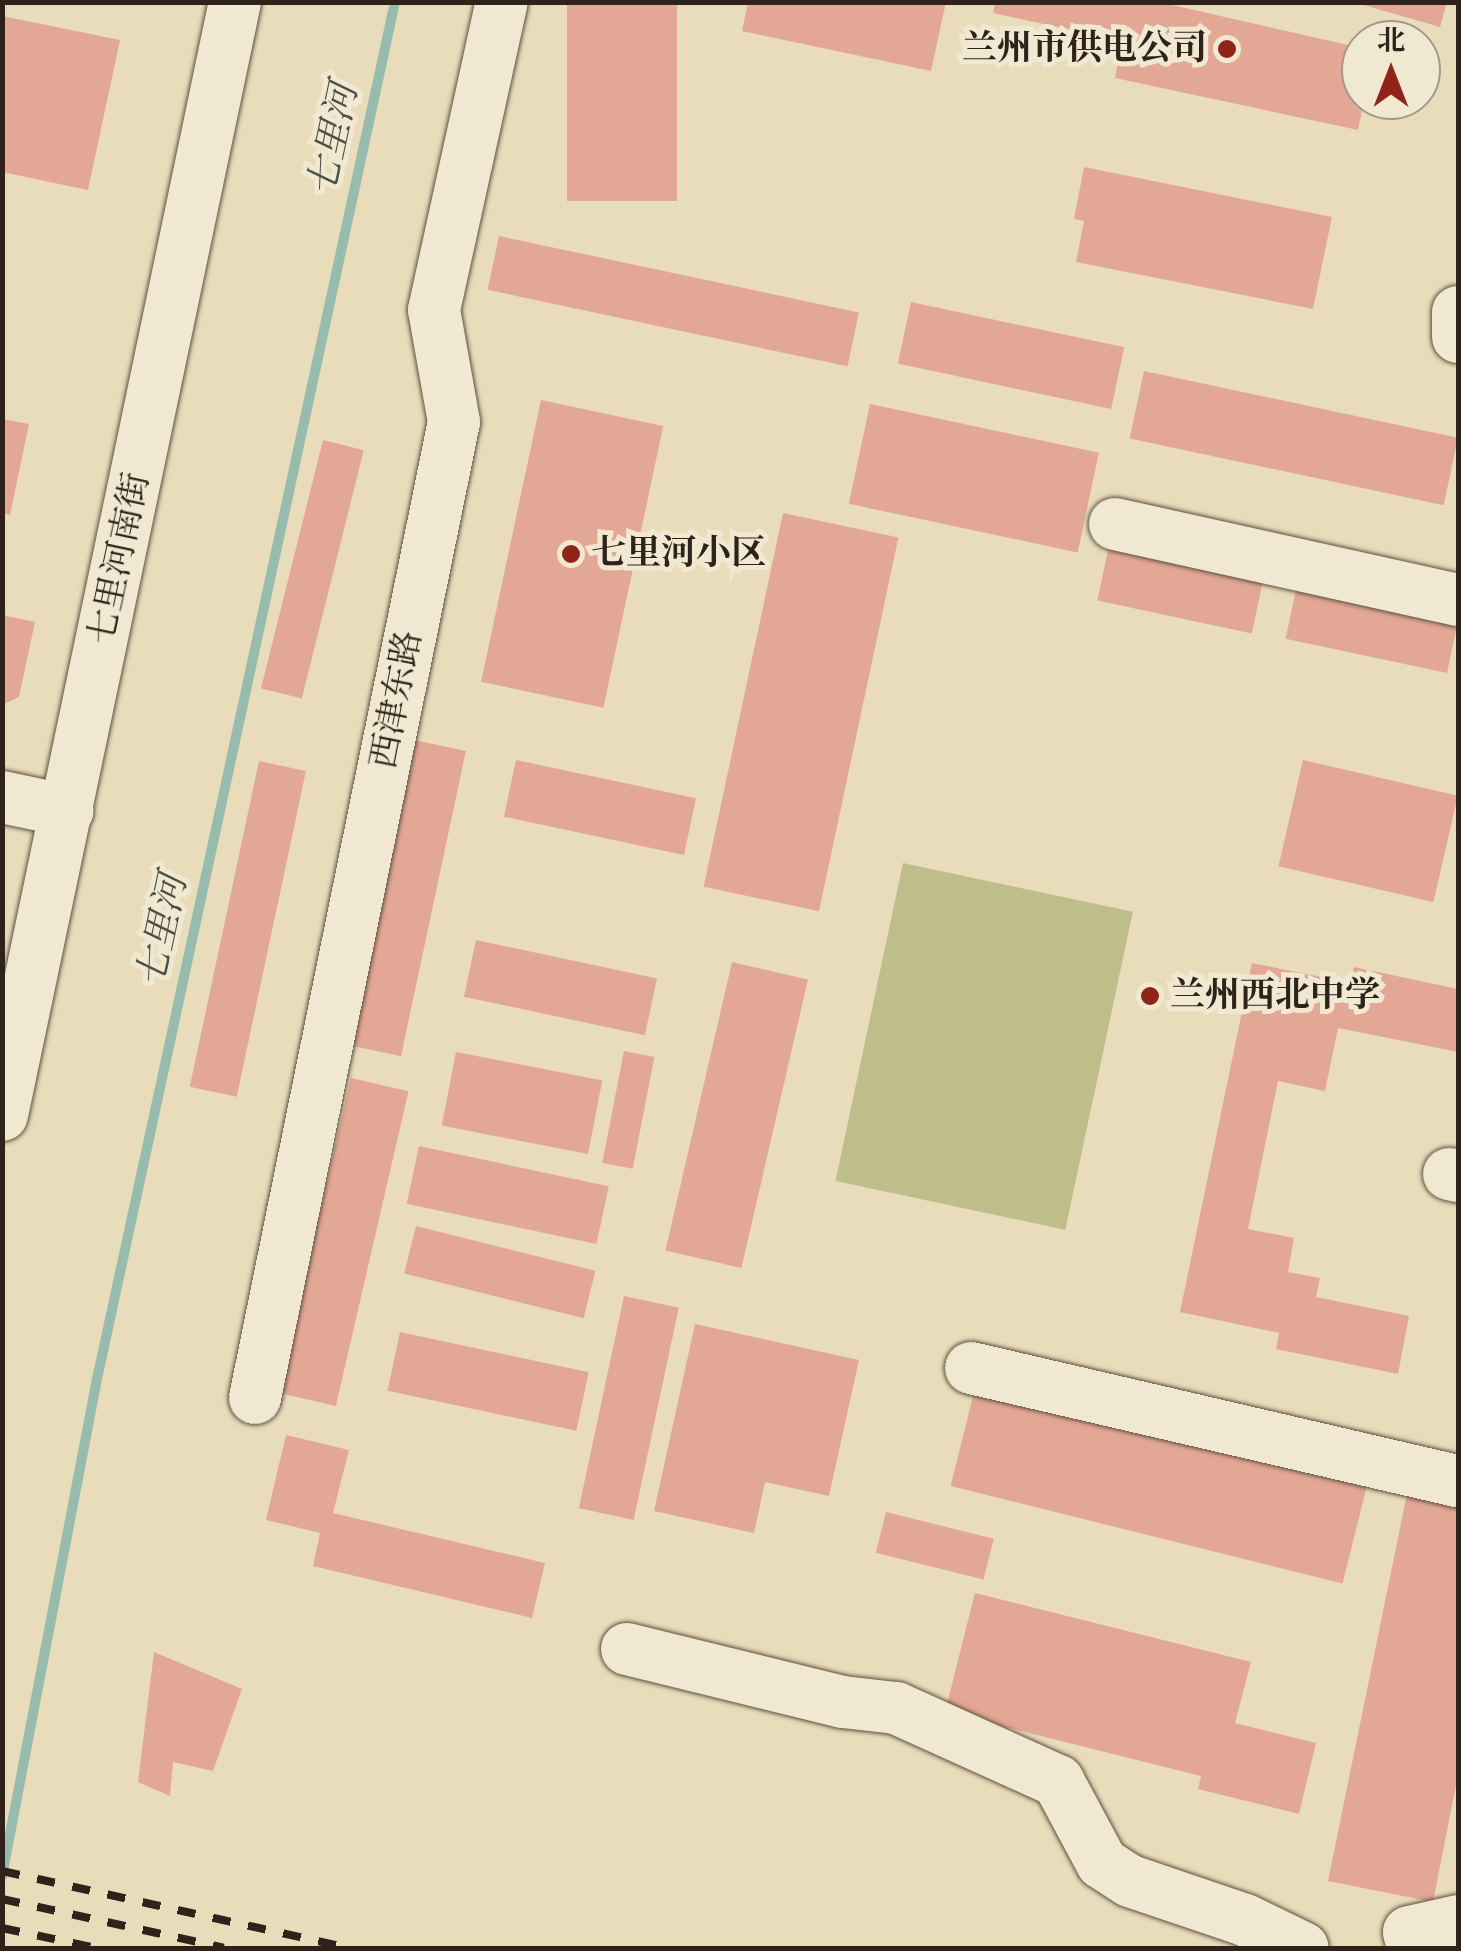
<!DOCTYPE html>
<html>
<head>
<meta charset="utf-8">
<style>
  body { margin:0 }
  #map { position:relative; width:1461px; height:1951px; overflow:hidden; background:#e9dcba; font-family:"Libre Bodoni","Noto Serif SC",serif }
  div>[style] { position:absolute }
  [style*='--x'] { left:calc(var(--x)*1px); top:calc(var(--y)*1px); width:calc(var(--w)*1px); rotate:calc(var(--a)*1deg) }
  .green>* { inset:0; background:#bfbe8a; transform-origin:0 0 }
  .stream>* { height:10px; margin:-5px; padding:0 5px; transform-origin:5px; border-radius:5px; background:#97bcae }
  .building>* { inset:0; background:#e3a795; transform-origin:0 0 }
  .roads { filter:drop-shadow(0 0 2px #5e5042) drop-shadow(0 0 2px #5e5042) }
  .minor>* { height:52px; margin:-26px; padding:0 26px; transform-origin:26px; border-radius:26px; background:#f1e8d2 }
  .rail>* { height:8px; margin-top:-4px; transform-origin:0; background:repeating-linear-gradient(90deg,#2f221a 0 18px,transparent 0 36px) }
  .dots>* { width:28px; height:28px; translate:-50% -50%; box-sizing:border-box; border:5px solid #f1e8d2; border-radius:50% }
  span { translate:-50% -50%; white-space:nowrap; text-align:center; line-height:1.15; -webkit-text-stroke:10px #f1e8d2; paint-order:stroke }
  .poi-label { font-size:35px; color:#2f221a; font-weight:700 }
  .right { translate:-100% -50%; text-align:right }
  .left { translate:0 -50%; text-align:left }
  .street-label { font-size:35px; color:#2f221a }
  .water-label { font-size:38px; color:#4e5046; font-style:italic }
  .frame { position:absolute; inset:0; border:5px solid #2f221a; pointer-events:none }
  .north { position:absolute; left:1341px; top:20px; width:100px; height:100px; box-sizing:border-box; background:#f1e8d2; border:2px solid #a39988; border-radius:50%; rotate:0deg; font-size:28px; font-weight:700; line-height:40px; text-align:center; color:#2f221a }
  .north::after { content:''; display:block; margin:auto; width:35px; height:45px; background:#8f2418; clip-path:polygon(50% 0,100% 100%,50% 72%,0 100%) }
</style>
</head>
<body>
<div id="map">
  <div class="green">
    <div style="left:903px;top:863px;width:235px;height:325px;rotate:12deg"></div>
  </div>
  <div class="stream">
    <div style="--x:2;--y:1876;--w:506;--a:-79.18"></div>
    <div style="--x:97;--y:1379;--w:1409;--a:-77.79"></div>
  </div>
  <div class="building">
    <div style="left:567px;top:2px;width:110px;height:199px"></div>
    <div style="clip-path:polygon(748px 2px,946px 2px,931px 71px,742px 31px)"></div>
    <div style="clip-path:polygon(995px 2px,1159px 2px,1361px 48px,1364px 100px,1358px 130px,1115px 78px,1122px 41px,993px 13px)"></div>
    <div style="clip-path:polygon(1353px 2px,1447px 2px,1440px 27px)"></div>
    <div style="clip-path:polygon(2px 16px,120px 40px,88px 190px,2px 172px)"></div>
    <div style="clip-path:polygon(1084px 167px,1332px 217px,1313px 309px,1076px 262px,1084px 221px,1074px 219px)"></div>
    <div style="left:499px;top:236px;width:368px;height:55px;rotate:12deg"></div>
    <div style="left:911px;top:302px;width:218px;height:63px;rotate:12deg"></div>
    <div style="left:1144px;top:371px;width:321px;height:69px;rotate:12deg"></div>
    <div style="left:541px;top:400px;width:125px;height:288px;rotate:12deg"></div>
    <div style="left:870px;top:404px;width:234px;height:102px;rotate:12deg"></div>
    <div style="clip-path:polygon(2px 419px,29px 424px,10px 515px,2px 513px)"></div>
    <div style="left:323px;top:440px;width:42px;height:256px;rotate:14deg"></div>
    <div style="left:783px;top:513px;width:118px;height:382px;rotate:12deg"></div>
    <div style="left:1111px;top:536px;width:158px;height:66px;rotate:12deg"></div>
    <div style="left:1297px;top:585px;width:165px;height:55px;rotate:12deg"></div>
    <div style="clip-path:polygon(2px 615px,35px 622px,19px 697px,2px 705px)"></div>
    <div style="left:414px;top:740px;width:53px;height:312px;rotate:12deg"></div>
    <div style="left:516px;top:760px;width:184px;height:58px;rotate:12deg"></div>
    <div style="left:1303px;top:760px;width:159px;height:109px;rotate:13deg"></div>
    <div style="left:259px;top:761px;width:48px;height:333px;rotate:12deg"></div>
    <div style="left:476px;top:940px;width:185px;height:58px;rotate:12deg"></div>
    <div style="left:732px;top:962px;width:78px;height:296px;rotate:13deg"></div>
    <div style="clip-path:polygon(1252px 963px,1351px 983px,1354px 967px,1458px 989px,1458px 1052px,1338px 1028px,1325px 1091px,1278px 1081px,1248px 1229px,1294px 1238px,1288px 1272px,1320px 1278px,1316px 1297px,1409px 1316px,1398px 1374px,1276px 1349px,1279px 1333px,1180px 1312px)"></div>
    <div style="left:624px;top:1051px;width:31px;height:114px;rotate:11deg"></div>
    <div style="left:456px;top:1052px;width:149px;height:75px;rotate:11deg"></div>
    <div style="left:351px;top:1078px;width:59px;height:323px;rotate:13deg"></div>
    <div style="left:419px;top:1146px;width:194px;height:59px;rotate:12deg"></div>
    <div style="left:416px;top:1226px;width:185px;height:49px;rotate:14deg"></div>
    <div style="left:624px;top:1296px;width:56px;height:217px;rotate:12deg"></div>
    <div style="clip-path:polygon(695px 1324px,859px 1360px,829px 1496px,765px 1482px,754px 1533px,654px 1511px)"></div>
    <div style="left:400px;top:1332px;width:193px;height:60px;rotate:12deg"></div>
    <div style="left:976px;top:1384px;width:404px;height:105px;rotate:14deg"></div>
    <div style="clip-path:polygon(286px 1435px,349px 1450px,333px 1513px,545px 1563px,532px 1618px,313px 1566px,320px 1533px,266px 1520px)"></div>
    <div style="clip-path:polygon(1408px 1489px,1458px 1499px,1458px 1775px,1433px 1902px,1328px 1881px)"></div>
    <div style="left:886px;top:1512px;width:111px;height:42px;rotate:14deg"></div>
    <div style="clip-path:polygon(975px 1593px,1251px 1662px,1235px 1723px,1316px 1743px,1299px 1814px,1198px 1789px,1201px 1776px,945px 1712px)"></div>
    <div style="clip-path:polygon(154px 1652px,242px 1689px,213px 1771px,173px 1762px,170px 1796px,138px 1782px)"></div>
  </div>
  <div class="roads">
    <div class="minor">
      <div style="--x:1458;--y:312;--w:25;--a:90"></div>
      <div style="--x:1115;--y:524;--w:351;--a:12.5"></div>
      <div style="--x:2;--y:797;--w:67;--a:12"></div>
      <div style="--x:2;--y:1115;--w:1137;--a:-78.18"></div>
      <div style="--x:1449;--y:1174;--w:9;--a:13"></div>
      <div style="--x:971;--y:1368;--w:500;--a:13.1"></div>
      <div style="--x:255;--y:1398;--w:996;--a:-78.48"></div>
      <div style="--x:454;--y:422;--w:114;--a:-100.1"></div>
      <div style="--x:434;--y:310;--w:315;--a:-77.6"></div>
      <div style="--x:627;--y:1649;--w:222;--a:13.8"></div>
      <div style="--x:843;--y:1702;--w:53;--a:6.5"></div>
      <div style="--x:896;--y:1708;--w:178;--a:24.3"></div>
      <div style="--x:1058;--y:1781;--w:93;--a:61.8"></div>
      <div style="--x:1102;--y:1863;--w:33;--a:33"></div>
      <div style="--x:1130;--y:1881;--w:121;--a:18.7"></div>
      <div style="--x:1245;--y:1920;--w:64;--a:25.8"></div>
      <div style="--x:1413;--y:1948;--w:16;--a:-104"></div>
      <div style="--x:1409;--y:1932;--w:50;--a:-12.7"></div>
    </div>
  </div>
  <div class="rail">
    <div style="--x:2;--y:1871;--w:356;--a:12.5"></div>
    <div style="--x:2;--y:1899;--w:227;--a:12.4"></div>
    <div style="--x:2;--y:1928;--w:96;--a:12"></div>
  </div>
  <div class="dots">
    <div style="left:1227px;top:49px;background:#8f2418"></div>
    <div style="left:571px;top:554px;background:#8f2418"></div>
    <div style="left:1150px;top:996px;background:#8f2418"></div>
  </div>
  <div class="poi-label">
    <span class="right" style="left:1207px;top:49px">兰州市供电公司</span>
    <span class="left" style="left:591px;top:554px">七里河小区</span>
    <span class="left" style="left:1170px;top:996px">兰州西北中学</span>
  </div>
  <div class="street-label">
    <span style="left:120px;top:559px;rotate:-78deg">七里河南街</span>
    <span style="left:397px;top:700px;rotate:-79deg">西津东路</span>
  </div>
  <div class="water-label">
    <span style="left:334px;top:140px;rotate:-78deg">七里河</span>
    <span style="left:163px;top:931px;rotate:-78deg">七里河</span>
  </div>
  <div class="frame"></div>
  <div class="north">北</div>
</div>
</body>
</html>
